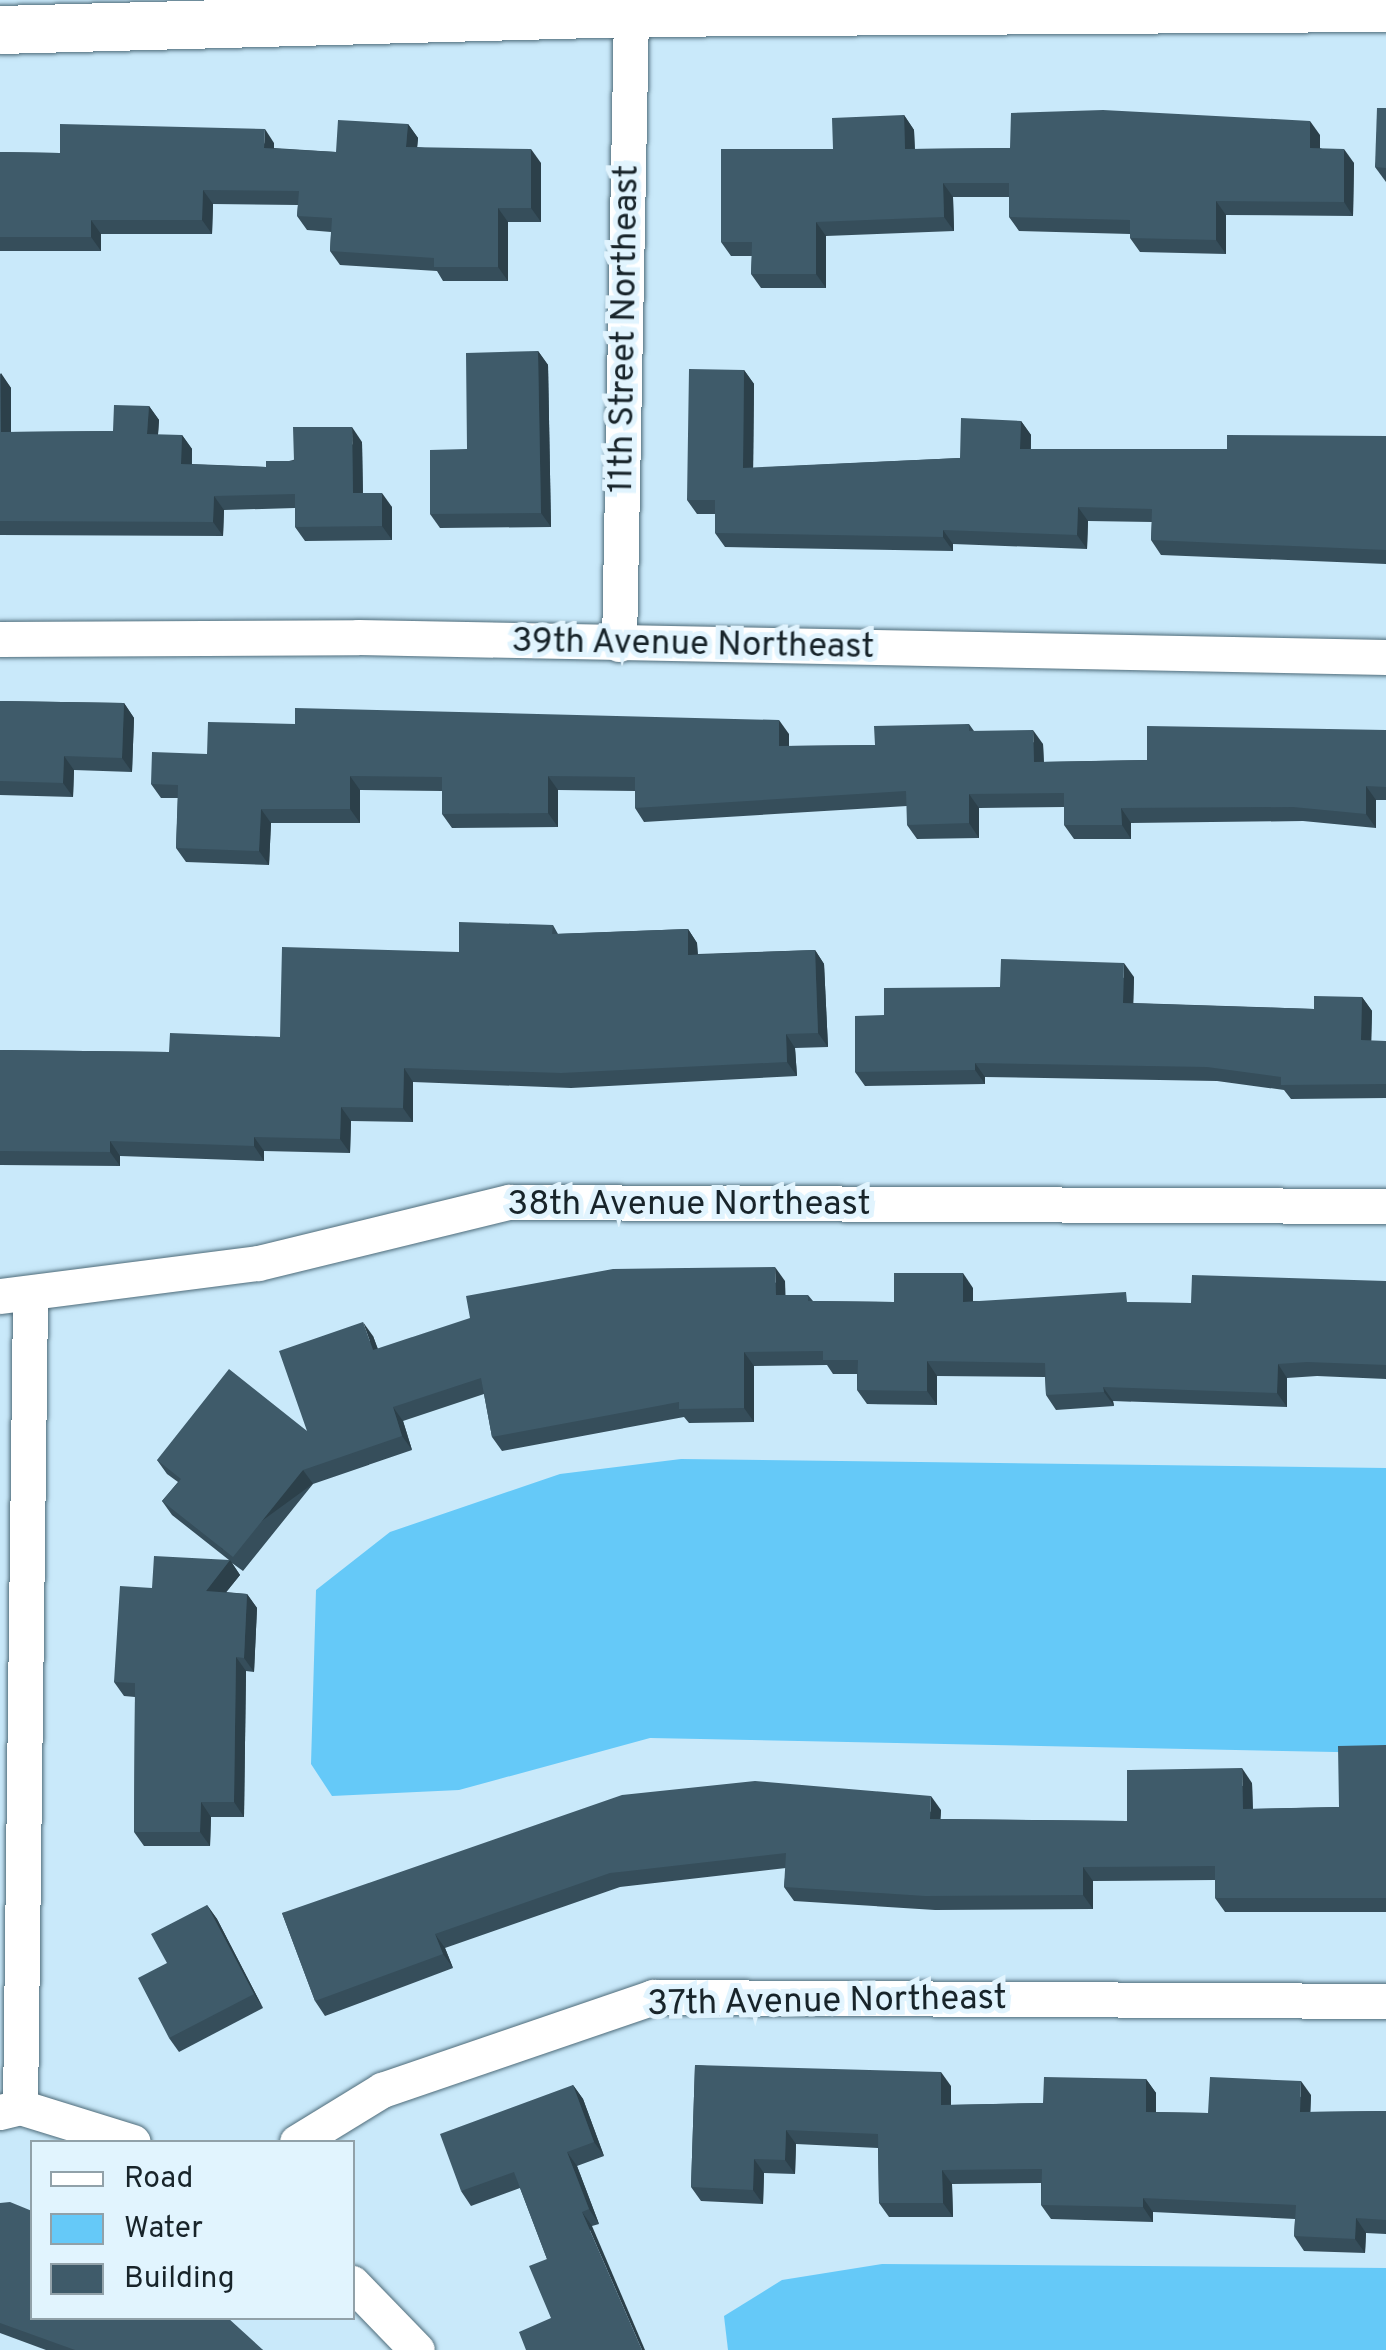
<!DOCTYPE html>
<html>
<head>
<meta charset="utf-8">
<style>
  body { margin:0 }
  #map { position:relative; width:1386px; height:2350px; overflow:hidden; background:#c9e9fa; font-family:Overpass,sans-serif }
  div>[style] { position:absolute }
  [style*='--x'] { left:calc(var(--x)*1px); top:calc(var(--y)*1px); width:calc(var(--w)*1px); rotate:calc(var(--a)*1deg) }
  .water>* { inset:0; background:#65c9f8 }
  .roads { filter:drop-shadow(0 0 2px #4e6b79) drop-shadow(0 0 2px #4e6b79) }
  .street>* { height:35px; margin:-17.5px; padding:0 17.5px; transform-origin:17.5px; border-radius:17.5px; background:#fff }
  .secondary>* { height:48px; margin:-24px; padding:0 24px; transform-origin:24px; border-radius:24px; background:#fff }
  .wall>* { inset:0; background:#364e5b }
  .shaded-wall>* { inset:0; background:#2c404a; transform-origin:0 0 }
  .building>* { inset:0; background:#3f5b6a }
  span { translate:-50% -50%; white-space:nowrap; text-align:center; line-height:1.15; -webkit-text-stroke:10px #e1f4fe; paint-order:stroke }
  .street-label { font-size:35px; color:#18242a }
  .legend { position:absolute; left:30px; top:2140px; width:325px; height:180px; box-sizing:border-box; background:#e1f4fe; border:2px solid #91a1a9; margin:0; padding:12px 18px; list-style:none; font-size:30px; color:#18242a }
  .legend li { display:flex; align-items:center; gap:20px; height:50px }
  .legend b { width:50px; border:2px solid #91a1a9 }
</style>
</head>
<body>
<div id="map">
  <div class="water">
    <div style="clip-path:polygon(681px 1459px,1386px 1468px,1386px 1753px,650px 1738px,459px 1790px,332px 1796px,311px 1764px,316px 1590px,390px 1532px,560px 1474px)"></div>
    <div style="clip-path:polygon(882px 2264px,1386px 2268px,1386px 2350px,728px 2350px,724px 2316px,782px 2280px)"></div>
  </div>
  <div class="roads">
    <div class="street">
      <div style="--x:0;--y:639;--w:358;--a:-0.3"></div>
      <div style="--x:358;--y:637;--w:1028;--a:1.11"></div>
      <div style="--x:619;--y:644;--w:631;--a:-88.91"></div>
      <div style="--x:0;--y:1296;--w:260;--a:-7.3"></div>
      <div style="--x:258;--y:1263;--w:258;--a:-13.7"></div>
      <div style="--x:509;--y:1202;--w:877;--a:0.26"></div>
      <div style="--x:20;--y:2107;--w:812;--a:-89.29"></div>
      <div style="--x:0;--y:2112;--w:21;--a:-14"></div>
      <div style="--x:20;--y:2107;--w:118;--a:17.2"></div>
      <div style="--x:297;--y:2142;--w:100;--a:-31.5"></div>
      <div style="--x:382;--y:2090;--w:287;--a:-18.9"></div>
      <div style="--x:653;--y:1997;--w:733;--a:0.31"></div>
      <div style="--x:352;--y:2283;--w:93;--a:45.9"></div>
    </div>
    <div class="secondary">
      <div style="--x:0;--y:30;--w:631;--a:-1.54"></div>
      <div style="--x:631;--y:13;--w:755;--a:-0.38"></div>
    </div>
  </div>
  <div class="wall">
    <div style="clip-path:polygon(1386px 108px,1386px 182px,1375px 167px)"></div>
    <div style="clip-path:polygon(904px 115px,914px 130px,915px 149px,1010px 148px,1320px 135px,1320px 148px,1354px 163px,1353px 216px,1226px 215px,1226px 254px,1140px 252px,1130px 238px,1130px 234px,1019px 231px,1009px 217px,1009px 197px,953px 197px,954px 231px,826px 236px,826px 288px,761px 288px,751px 274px,752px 256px,731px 256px,721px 242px,833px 149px)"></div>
    <div style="clip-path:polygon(408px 124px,418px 138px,417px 147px,541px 163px,541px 222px,508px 222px,508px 281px,443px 281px,437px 271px,340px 265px,330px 251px,331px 232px,307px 230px,297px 216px,298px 205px,213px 204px,212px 234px,101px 234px,101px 251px,0 251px,0 152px,60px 153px,274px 143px,274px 148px,336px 152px)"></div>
    <div style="clip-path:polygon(538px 351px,548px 365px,551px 527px,440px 528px,430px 514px,467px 449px)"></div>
    <div style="clip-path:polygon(744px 370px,754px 384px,753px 468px,960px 458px,1021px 421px,1031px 435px,1031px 449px,1227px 449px,1386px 436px,1386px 564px,1161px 555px,1151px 540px,1152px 522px,1088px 521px,1087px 549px,953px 544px,953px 551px,725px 547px,715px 533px,715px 514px,697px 514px,687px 500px)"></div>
    <div style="clip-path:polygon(0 373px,11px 388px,11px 432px,113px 431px,149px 406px,159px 420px,158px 435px,182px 435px,192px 449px,192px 464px,266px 467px,362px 442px,363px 493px,392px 507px,392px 540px,305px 541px,295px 527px,295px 508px,224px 510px,223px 536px,0 535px)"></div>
    <div style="clip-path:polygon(0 701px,124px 703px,134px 718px,132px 772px,74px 770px,73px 797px,0 795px)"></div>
    <div style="clip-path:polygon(969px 724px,974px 731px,1043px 744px,1044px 762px,1147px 760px,1386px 730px,1386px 800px,1376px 800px,1376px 828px,1303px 821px,1131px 823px,1131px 839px,1074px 839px,1064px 825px,1064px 807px,979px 808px,979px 838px,917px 839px,907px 825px,907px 806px,644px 822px,635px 808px,635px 791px,558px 790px,558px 827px,452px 828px,442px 814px,442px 791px,360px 790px,360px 823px,271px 823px,269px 865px,186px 862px,176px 848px,178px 798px,161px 798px,151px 784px,207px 754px,789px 734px,789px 746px,875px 745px)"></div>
    <div style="clip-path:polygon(553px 925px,558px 934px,688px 929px,697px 943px,698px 954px,815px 950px,824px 964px,828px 1047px,795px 1048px,797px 1076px,571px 1088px,413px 1082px,413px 1122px,351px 1121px,350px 1153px,264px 1151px,264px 1161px,120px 1156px,120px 1166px,0 1165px,0 1050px,169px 1052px,280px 1037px,459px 952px)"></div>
    <div style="clip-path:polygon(1134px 977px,1133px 1003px,1314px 1009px,1362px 997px,1372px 1011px,1371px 1041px,1386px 1041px,1386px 1098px,1291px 1099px,1284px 1090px,1217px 1081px,985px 1077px,985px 1084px,865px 1086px,855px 1072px,884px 1015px,1000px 987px)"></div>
    <div style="clip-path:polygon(785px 1281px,785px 1295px,808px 1295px,813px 1301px,894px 1302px,973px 1288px,973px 1301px,1191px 1303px,1386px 1281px,1386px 1379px,1317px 1376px,1287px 1378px,1287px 1407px,1113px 1401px,1114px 1406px,1056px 1410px,1046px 1395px,1045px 1377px,937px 1376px,937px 1405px,867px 1404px,857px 1390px,857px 1374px,833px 1374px,827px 1365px,754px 1366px,754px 1422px,689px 1423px,684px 1417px,502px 1451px,492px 1437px,484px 1394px,403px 1421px,412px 1450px,313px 1484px,243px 1571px,232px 1563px,240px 1575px,226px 1592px,247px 1594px,257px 1608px,254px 1672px,246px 1671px,244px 1817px,211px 1817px,210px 1846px,144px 1846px,134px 1832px,135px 1697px,124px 1696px,114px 1682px,152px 1588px,229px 1560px,172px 1515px,162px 1501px,178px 1482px,167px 1474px,157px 1460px,307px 1431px,373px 1336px,378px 1349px)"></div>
    <div style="clip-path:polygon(1386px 1745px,1386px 1912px,1225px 1912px,1215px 1898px,1215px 1880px,1093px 1881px,1093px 1909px,935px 1910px,794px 1901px,784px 1887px,786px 1868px,620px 1887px,445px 1948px,453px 1968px,325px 2016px,315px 2001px,282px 1913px,941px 1810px,940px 1819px,1127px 1821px,1252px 1783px,1253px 1809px,1339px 1807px)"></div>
    <div style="clip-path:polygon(207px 1905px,217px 1919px,263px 2008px,179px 2052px,169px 2038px)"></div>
    <div style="clip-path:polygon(695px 2065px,951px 2086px,951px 2105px,1043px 2103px,1146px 2079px,1156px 2093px,1156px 2112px,1208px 2113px,1311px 2095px,1310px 2112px,1386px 2111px,1386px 2234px,1366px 2233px,1365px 2253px,1304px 2251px,1294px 2236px,1295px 2219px,1153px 2212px,1153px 2222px,1051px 2219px,1041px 2205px,1041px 2183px,952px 2184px,953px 2217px,889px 2217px,879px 2203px,878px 2148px,796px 2144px,795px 2174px,764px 2173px,763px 2204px,701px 2201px,691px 2187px)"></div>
    <div style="clip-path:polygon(573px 2085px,583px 2099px,604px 2156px,577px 2166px,599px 2224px,592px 2226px,551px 2318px,547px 2259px,520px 2188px,471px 2206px,461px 2191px)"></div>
    <div style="clip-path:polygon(0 2203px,263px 2350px,46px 2350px,0 2333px)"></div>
  </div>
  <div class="shaded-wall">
    <div style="clip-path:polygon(904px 115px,914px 130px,915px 164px,905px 149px)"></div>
    <div style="clip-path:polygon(1310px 121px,1320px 135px,1320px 162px,1310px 148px)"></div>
    <div style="clip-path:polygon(408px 124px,418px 138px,416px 161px,406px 147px)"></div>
    <div style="clip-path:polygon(265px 129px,274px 143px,274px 162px,264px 148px)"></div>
    <div style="clip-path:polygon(531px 149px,541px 163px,541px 222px,531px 208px)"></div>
    <div style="clip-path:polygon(1344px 149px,1354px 163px,1353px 216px,1344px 202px)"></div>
    <div style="clip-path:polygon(943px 183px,953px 197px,954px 231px,944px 217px)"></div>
    <div style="clip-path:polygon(203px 190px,213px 204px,212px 234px,202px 220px)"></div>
    <div style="clip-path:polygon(1216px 201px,1226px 215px,1226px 254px,1216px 240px)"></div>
    <div style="clip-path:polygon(498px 208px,508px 222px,508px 281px,498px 267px)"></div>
    <div style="clip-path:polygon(91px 220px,101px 234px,101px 251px,91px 237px)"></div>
    <div style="clip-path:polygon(816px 222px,826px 236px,826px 288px,816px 274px)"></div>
    <div style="clip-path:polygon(538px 351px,548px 365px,551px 527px,541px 513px)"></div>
    <div style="clip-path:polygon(744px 370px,754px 384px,753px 482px,743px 468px)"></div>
    <div style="clip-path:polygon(1px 373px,11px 388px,11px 446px,1px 432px)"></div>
    <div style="clip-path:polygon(149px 406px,159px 420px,157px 448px,147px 434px)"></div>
    <div style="clip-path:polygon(1021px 421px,1031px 435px,1030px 463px,1020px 449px)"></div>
    <div style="clip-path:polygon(352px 427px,362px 442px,363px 507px,353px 493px)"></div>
    <div style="clip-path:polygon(182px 435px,192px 449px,191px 478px,181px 464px)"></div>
    <div style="clip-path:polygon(382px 493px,392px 507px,392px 540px,382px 526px)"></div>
    <div style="clip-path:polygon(214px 496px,224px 510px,223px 536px,213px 522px)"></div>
    <div style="clip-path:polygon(1078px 507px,1088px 521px,1087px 549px,1077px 535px)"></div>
    <div style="clip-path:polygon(943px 530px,953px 544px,953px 551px,943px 537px)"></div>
    <div style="clip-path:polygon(124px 703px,134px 718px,132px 772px,122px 758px)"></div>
    <div style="clip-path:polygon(779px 720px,789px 734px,789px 761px,779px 746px)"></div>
    <div style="clip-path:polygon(1033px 730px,1043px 744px,1044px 776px,1034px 762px)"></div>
    <div style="clip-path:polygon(64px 756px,74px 770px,73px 797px,63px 783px)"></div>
    <div style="clip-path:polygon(350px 776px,360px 790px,360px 823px,350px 809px)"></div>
    <div style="clip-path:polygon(548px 776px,558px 790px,558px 827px,548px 813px)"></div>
    <div style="clip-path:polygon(1366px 786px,1376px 800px,1376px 828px,1366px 814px)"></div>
    <div style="clip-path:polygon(969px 794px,979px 808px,979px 838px,969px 823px)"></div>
    <div style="clip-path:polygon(1121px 808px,1131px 823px,1131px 839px,1122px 825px)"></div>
    <div style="clip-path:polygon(261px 809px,271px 823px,269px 865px,259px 851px)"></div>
    <div style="clip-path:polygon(688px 929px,697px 943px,698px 969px,688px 955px)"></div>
    <div style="clip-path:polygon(815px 950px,824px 964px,828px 1047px,818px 1033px)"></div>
    <div style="clip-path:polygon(1124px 963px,1134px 977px,1133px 1017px,1123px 1003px)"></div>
    <div style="clip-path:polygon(1362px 997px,1372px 1011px,1371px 1054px,1361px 1040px)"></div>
    <div style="clip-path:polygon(786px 1034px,795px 1048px,797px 1076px,787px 1062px)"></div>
    <div style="clip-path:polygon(975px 1063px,985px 1077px,985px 1084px,975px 1070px)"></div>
    <div style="clip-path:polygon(404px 1068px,413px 1082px,413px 1122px,403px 1108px)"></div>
    <div style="clip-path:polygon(341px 1107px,351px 1121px,350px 1153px,340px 1139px)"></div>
    <div style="clip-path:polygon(254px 1137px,264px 1151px,264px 1161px,254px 1146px)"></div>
    <div style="clip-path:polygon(110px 1141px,120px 1156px,120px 1166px,110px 1152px)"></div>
    <div style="clip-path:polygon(775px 1267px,785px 1281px,786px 1309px,776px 1295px)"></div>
    <div style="clip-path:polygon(963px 1273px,973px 1288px,973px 1316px,963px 1302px)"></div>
    <div style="clip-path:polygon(363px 1322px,373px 1336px,383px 1364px,373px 1350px)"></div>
    <div style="clip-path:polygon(744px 1352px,754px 1366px,754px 1422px,744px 1408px)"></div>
    <div style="clip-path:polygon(927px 1361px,937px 1376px,937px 1405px,927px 1391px)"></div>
    <div style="clip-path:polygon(1278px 1364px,1287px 1378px,1287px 1407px,1277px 1393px)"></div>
    <div style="clip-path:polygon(1103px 1387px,1113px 1401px,1114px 1406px,1104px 1392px)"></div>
    <div style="clip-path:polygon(393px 1407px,403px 1421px,412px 1450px,402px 1436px)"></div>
    <div style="left:303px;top:1470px;width:17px;height:112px;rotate:54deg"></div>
    <div style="clip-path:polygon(230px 1560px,240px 1575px,216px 1605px,206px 1591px)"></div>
    <div style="clip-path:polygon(247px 1594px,257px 1608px,254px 1672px,244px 1658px)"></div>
    <div style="clip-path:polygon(236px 1657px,246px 1671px,244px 1817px,234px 1802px)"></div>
    <div style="clip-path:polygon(1242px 1768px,1252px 1783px,1253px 1823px,1243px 1809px)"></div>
    <div style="clip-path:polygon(931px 1796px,941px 1810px,940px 1833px,930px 1819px)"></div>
    <div style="clip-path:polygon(201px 1802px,211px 1817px,210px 1846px,200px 1832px)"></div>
    <div style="clip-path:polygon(1083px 1867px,1093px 1881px,1093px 1909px,1083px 1895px)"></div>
    <div style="clip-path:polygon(207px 1905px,217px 1919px,263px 2008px,254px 1994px)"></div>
    <div style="clip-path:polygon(435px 1934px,445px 1948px,453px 1968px,443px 1954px)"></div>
    <div style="clip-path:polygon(941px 2072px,951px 2086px,951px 2119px,941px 2105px)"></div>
    <div style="clip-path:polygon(1146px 2079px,1156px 2093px,1156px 2126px,1146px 2112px)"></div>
    <div style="clip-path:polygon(1301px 2081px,1311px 2095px,1310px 2126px,1300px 2112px)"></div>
    <div style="clip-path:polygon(573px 2085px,583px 2099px,604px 2156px,594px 2142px)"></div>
    <div style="clip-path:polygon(786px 2130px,796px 2144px,795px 2174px,785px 2160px)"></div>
    <div style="clip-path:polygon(567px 2152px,577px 2166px,599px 2224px,589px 2209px)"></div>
    <div style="clip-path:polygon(754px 2159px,764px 2173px,763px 2204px,753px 2190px)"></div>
    <div style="clip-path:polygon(942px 2170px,952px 2184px,953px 2217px,943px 2203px)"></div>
    <div style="clip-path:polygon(1143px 2198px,1153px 2212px,1153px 2222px,1143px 2207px)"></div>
    <div style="clip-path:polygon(582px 2212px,592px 2226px,645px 2350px,642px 2350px)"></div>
    <div style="clip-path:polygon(1356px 2218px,1366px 2233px,1365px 2253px,1355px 2239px)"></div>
  </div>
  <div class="building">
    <div style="clip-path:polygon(1377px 108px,1386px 108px,1386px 168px,1375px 167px)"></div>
    <div style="clip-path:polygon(1103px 110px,1310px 121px,1310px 148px,1344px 149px,1344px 202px,1216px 201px,1216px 240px,1130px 238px,1130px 220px,1009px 217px,1009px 183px,943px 183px,944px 217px,816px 222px,816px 274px,751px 274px,752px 242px,721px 242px,721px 149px,833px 149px,832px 118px,904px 115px,905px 149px,1010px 148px,1011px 113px)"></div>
    <div style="clip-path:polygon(338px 120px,408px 124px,406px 147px,531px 149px,531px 208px,498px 208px,498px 267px,434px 267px,434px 258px,330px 251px,332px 218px,297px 216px,299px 191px,203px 190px,202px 220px,91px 220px,91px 237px,0 237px,0 152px,60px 153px,60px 124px,265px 129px,264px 148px,336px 152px)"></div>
    <div style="clip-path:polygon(538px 351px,541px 513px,430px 514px,430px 450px,467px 449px,466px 353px)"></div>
    <div style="clip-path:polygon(689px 369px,744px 370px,743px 468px,960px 458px,961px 418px,1021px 421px,1020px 449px,1227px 449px,1227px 435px,1386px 436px,1386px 550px,1151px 540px,1152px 509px,1078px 507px,1077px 535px,943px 530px,943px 537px,715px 533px,715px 500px,687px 500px)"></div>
    <div style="clip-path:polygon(0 373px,1px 432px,113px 431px,114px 405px,149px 406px,147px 434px,182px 435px,181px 464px,266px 467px,266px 461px,294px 461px,293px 427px,352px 427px,353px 493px,382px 493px,382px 526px,295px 527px,295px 494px,214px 496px,213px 522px,0 521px)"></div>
    <div style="clip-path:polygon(0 701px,124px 703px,122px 758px,64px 756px,63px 783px,0 781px)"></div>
    <div style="clip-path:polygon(295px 708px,779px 720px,779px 746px,875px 745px,874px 726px,969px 724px,969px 731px,1033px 730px,1034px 762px,1147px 760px,1147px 726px,1386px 730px,1386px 787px,1366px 786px,1366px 814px,1293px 807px,1121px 808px,1122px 825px,1064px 825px,1064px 793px,969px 794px,969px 823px,907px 825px,906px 791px,635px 808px,635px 777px,548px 776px,548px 813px,442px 814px,442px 777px,350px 776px,350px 809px,261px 809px,259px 851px,176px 848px,178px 785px,151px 784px,152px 752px,207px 754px,208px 722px,295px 724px)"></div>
    <div style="clip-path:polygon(459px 922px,553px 925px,552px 934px,688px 929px,688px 955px,815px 950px,818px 1033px,786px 1034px,787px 1062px,561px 1073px,404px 1068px,403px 1108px,341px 1107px,340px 1139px,254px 1137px,254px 1146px,110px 1141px,110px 1152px,0 1151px,0 1050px,169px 1052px,170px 1033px,280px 1037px,282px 947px,459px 952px)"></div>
    <div style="clip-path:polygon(1001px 959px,1124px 963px,1123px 1003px,1314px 1009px,1314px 996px,1362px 997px,1361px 1040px,1386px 1041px,1386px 1084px,1281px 1085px,1281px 1077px,1207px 1067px,975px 1063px,975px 1070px,855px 1072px,855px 1016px,884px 1015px,884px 988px,1000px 987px)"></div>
    <div style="clip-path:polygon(775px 1267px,776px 1295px,808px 1295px,808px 1301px,894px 1302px,894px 1273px,963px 1273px,963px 1302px,1126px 1292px,1127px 1302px,1191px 1303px,1192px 1275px,1386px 1281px,1386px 1365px,1307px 1362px,1278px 1364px,1277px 1393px,1103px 1387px,1104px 1392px,1046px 1395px,1045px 1363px,927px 1361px,927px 1391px,857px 1390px,858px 1360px,823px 1360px,823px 1351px,744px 1352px,744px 1408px,679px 1409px,679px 1402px,492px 1437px,481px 1378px,393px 1407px,402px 1436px,303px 1470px,233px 1557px,162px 1501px,181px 1479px,157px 1460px,229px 1369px,307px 1431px,279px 1351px,363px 1322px,373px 1350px,470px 1318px,466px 1296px,613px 1269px)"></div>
    <div style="clip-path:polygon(154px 1556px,230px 1560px,206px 1591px,247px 1594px,244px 1658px,236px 1657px,234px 1802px,201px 1802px,200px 1832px,134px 1832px,135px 1683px,114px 1682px,120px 1586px,152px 1588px)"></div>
    <div style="clip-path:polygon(1386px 1745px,1386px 1898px,1215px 1898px,1215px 1866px,1083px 1867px,1083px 1895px,925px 1896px,784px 1887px,786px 1853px,610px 1873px,435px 1934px,443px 1954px,315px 2001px,282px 1913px,622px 1795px,755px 1781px,931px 1796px,930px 1819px,1127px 1821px,1127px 1770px,1242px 1768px,1243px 1809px,1339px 1807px,1338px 1746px)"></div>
    <div style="clip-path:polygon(207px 1905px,254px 1994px,169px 2038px,138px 1978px,167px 1963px,151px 1934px)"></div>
    <div style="clip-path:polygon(695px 2065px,941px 2072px,941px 2105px,1043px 2103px,1044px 2077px,1146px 2079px,1146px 2112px,1208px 2113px,1210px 2077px,1301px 2081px,1300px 2112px,1386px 2111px,1386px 2220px,1356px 2218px,1355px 2239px,1294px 2236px,1296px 2205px,1143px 2198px,1143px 2207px,1041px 2205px,1042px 2169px,942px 2170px,943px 2203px,879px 2203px,878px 2134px,786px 2130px,785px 2160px,754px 2159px,753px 2190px,691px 2187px)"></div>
    <div style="clip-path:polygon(573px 2085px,594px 2142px,567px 2152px,589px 2209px,582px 2212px,642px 2350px,526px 2350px,519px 2332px,551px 2318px,529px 2266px,547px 2259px,514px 2172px,461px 2191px,440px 2134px)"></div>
    <div style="clip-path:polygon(10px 2202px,32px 2211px,32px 2318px,228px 2318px,263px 2350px,75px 2350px,0 2323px,0 2203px)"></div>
  </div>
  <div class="street-label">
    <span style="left:625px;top:329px;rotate:-89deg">11th Street Northeast</span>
    <span style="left:693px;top:645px;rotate:1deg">39th Avenue Northeast</span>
    <span style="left:689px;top:1205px">38th Avenue Northeast</span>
    <span style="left:827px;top:2002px;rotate:-1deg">37th Avenue Northeast</span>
  </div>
  <ul class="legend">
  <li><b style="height:12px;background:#fff"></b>Road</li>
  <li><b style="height:28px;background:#65c9f8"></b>Water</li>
  <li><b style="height:28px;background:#3f5b6a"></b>Building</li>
  </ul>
</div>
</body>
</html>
